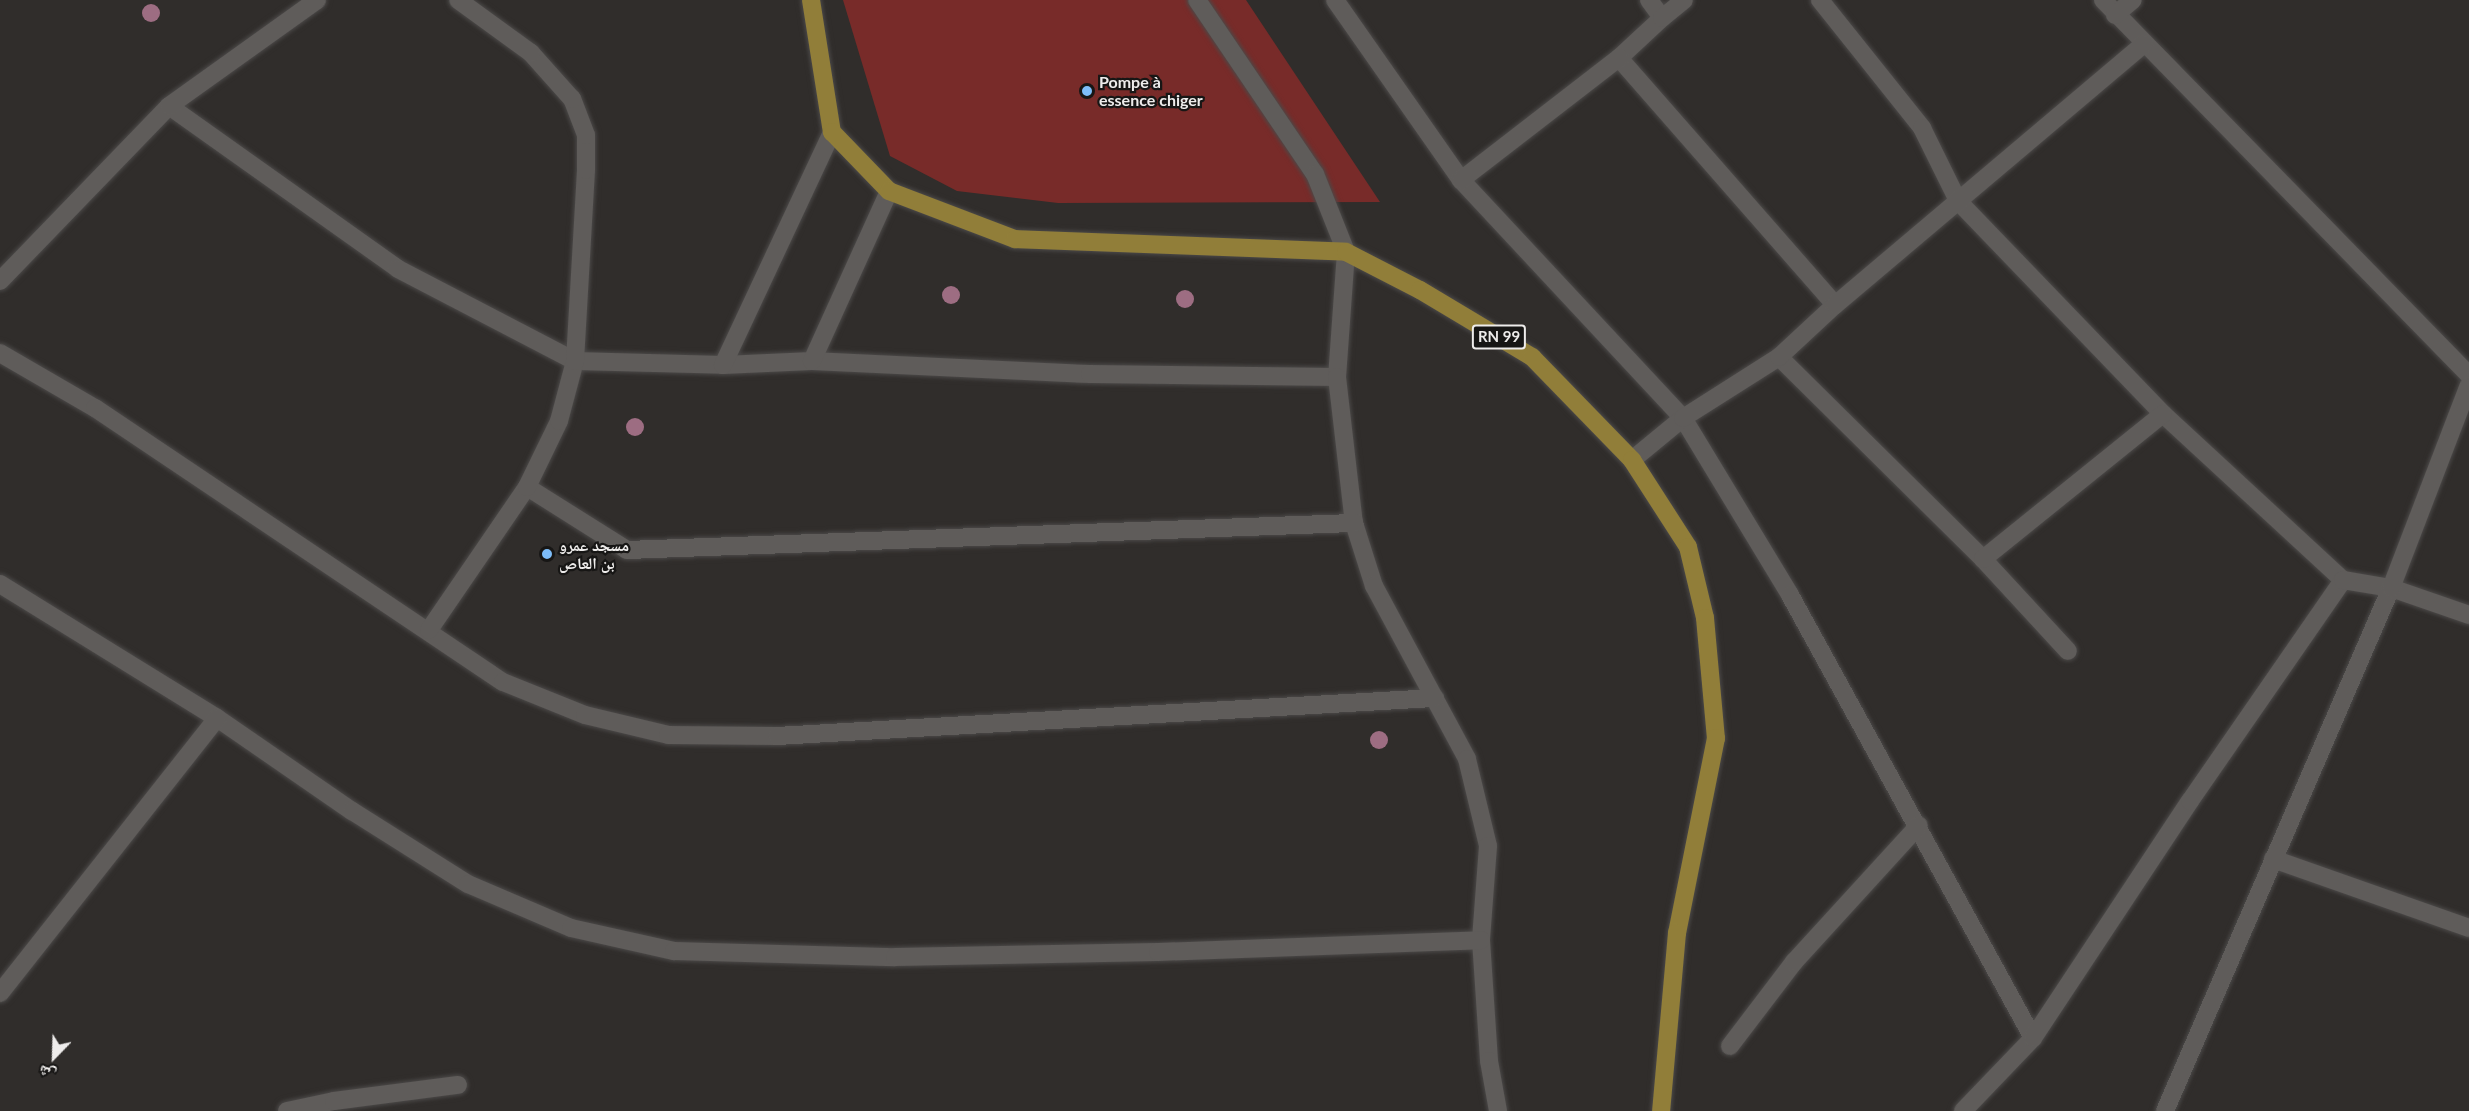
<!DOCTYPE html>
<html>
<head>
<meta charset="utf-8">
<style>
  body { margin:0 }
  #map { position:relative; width:2469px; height:1111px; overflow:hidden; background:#302d2b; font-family:Lato,"Noto Naskh Arabic",sans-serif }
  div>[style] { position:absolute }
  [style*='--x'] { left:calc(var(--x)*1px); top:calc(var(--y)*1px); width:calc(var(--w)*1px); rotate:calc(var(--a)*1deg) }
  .building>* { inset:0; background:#782b29 }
  .roads { filter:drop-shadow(0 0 2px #4b4948) drop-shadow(0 0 2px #4b4948) }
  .service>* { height:18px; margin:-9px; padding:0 9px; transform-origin:9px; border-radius:9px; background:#5f5c5a }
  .minor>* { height:18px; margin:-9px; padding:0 9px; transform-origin:9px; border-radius:9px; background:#5f5c5a }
  .primary>* { height:18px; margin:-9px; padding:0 9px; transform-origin:9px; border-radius:9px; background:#917e39 }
  .trees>* { width:18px; height:18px; margin:-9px; border-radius:50%; background:#9d6d82 }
  .dots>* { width:16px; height:16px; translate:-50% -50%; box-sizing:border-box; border:3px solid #171615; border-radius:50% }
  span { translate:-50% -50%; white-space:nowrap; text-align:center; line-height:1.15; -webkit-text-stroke:4.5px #171615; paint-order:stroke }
  .shield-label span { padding:2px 4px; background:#171615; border:2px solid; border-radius:4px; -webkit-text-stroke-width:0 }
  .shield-label { font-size:15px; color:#eeeceb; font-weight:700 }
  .poi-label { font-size:16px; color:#eeeceb; font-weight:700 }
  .left { translate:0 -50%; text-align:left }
  .north { position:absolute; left:24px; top:1027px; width:60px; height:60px; -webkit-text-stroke:4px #171615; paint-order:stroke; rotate:203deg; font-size:16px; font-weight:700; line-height:24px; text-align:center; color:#eeeceb }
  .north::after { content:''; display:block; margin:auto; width:21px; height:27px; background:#eeeceb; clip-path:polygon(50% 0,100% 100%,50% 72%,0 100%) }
</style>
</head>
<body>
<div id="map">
  <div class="building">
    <div style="clip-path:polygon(843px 0,1246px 0,1380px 202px,1058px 203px,957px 191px,890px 156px)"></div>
  </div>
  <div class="roads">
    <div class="service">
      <div style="--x:1197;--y:0;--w:210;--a:55.9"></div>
      <div style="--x:1315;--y:174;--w:84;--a:68.3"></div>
    </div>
    <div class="minor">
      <div style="--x:1335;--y:0;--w:220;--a:55"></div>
      <div style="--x:1461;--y:180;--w:325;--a:47"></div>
      <div style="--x:1683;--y:418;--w:207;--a:58.8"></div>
      <div style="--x:1790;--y:595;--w:505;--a:61.25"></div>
      <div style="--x:1649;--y:0;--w:22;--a:54"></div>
      <div style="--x:1662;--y:18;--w:59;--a:137.1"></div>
      <div style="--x:1619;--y:58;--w:328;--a:48.8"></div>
      <div style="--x:1820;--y:0;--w:164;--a:51.4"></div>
      <div style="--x:1922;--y:128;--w:81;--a:63.7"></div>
      <div style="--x:1958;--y:201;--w:296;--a:46.1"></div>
      <div style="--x:2163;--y:414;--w:245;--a:42.7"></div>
      <div style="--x:2103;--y:0;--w:524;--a:45.7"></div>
      <div style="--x:2115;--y:15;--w:23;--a:-40"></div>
      <div style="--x:1662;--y:18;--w:28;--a:-39"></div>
      <div style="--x:169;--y:106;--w:281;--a:35.4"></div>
      <div style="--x:398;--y:269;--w:199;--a:27.5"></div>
      <div style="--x:575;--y:361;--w:148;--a:1.5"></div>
      <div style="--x:723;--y:365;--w:89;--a:-2.6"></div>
      <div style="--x:812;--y:361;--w:278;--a:2.7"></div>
      <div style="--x:1090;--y:374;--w:247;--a:0.7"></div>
      <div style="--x:1461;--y:180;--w:200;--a:-37.7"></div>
      <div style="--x:1346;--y:252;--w:125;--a:94.1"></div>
      <div style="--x:1337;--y:377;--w:147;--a:83.4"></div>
      <div style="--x:1354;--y:523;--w:66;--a:72.4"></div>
      <div style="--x:1374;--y:586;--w:196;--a:61.7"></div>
      <div style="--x:1467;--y:759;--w:89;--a:76.4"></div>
      <div style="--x:1488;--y:846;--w:94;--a:94.3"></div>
      <div style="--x:1481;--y:940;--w:121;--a:86.2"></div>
      <div style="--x:1489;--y:1061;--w:51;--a:79.8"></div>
      <div style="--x:0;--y:281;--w:243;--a:-46"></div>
      <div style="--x:169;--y:106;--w:182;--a:-35.6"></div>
      <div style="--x:0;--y:353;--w:110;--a:30.1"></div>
      <div style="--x:95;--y:408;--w:491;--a:33.9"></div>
      <div style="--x:503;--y:682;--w:88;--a:21.9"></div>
      <div style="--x:585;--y:715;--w:85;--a:13.5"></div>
      <div style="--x:668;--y:735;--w:109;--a:0.5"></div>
      <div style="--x:777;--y:736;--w:659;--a:-3.31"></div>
      <div style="--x:1779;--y:357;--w:287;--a:44.7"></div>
      <div style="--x:1983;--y:559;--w:125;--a:47.3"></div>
      <div style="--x:812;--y:361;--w:187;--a:-65.6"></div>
      <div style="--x:723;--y:365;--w:257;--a:-64.9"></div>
      <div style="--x:1632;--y:460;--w:66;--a:-39.5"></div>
      <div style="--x:1683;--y:418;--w:114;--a:-32.4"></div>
      <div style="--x:1779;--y:357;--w:76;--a:-42.9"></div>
      <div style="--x:1835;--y:305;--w:404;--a:-40.2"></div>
      <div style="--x:527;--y:487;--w:118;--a:32.2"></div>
      <div style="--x:627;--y:550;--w:728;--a:-2.13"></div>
      <div style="--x:1983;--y:559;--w:231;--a:-38.9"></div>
      <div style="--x:0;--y:584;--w:255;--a:31.7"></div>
      <div style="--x:217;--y:718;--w:164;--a:34.6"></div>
      <div style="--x:352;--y:811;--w:137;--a:32.2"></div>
      <div style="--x:468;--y:884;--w:112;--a:23.1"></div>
      <div style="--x:571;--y:928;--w:106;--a:12.6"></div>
      <div style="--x:674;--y:951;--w:221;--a:1.6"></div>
      <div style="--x:895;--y:957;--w:263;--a:-1.1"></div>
      <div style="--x:1158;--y:952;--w:323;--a:-2.1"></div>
      <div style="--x:429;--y:630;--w:173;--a:-55.6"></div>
      <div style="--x:527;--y:487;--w:73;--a:-64.1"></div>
      <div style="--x:559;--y:421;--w:62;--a:-75.1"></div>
      <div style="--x:575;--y:361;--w:191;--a:-86.7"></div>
      <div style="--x:586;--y:170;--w:35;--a:-90"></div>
      <div style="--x:586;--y:135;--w:39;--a:-111"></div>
      <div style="--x:572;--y:99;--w:62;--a:-131.7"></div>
      <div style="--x:531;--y:53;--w:90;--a:-144"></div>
      <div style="--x:2273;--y:859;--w:208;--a:19.4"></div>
      <div style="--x:0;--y:993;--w:350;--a:-51.7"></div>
      <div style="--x:1730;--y:1046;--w:106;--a:-52.7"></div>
      <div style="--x:1794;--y:962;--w:185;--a:-47.6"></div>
      <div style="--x:287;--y:1111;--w:48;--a:-12"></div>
      <div style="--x:334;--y:1101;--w:125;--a:-7.4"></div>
      <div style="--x:1963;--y:1111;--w:101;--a:-46.2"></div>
      <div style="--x:2033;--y:1038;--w:284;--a:-56.5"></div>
      <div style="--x:2190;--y:801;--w:269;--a:-55.3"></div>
      <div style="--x:2343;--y:580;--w:49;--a:9.5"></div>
      <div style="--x:2391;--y:588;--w:83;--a:19.1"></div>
      <div style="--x:2165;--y:1111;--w:570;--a:-66.63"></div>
      <div style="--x:2391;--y:588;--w:217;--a:-69"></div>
    </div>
    <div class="primary">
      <div style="--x:811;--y:0;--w:134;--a:81"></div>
      <div style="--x:832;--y:132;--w:82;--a:46"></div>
      <div style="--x:889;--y:191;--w:135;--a:20.9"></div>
      <div style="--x:1015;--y:239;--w:331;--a:2.2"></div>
      <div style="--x:1346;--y:252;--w:83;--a:27.2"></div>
      <div style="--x:1420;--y:290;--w:131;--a:30.9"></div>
      <div style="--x:1532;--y:357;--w:144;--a:45.8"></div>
      <div style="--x:1632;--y:460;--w:103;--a:57.2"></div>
      <div style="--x:1688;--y:547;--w:73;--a:76.5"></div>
      <div style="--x:1705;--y:618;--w:121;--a:84.8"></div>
      <div style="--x:1716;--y:738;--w:199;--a:101.3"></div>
      <div style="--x:1677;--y:933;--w:179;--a:95.1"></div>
    </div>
  </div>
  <div class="trees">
    <div style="left:151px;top:13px"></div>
    <div style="left:951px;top:295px"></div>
    <div style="left:1185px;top:299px"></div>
    <div style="left:635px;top:427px"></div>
    <div style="left:1379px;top:740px"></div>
  </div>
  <div class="dots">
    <div style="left:1087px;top:91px;background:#7ebdf9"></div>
    <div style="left:547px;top:554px;background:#7ebdf9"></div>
  </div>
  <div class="shield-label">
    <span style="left:1499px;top:337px">RN 99</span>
  </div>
  <div class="poi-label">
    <span class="left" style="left:1099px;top:91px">Pompe à<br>essence chiger</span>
    <span class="left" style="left:559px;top:554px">مسجد عمرو<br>بن العاص</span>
  </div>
  <div class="north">ش</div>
</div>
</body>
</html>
